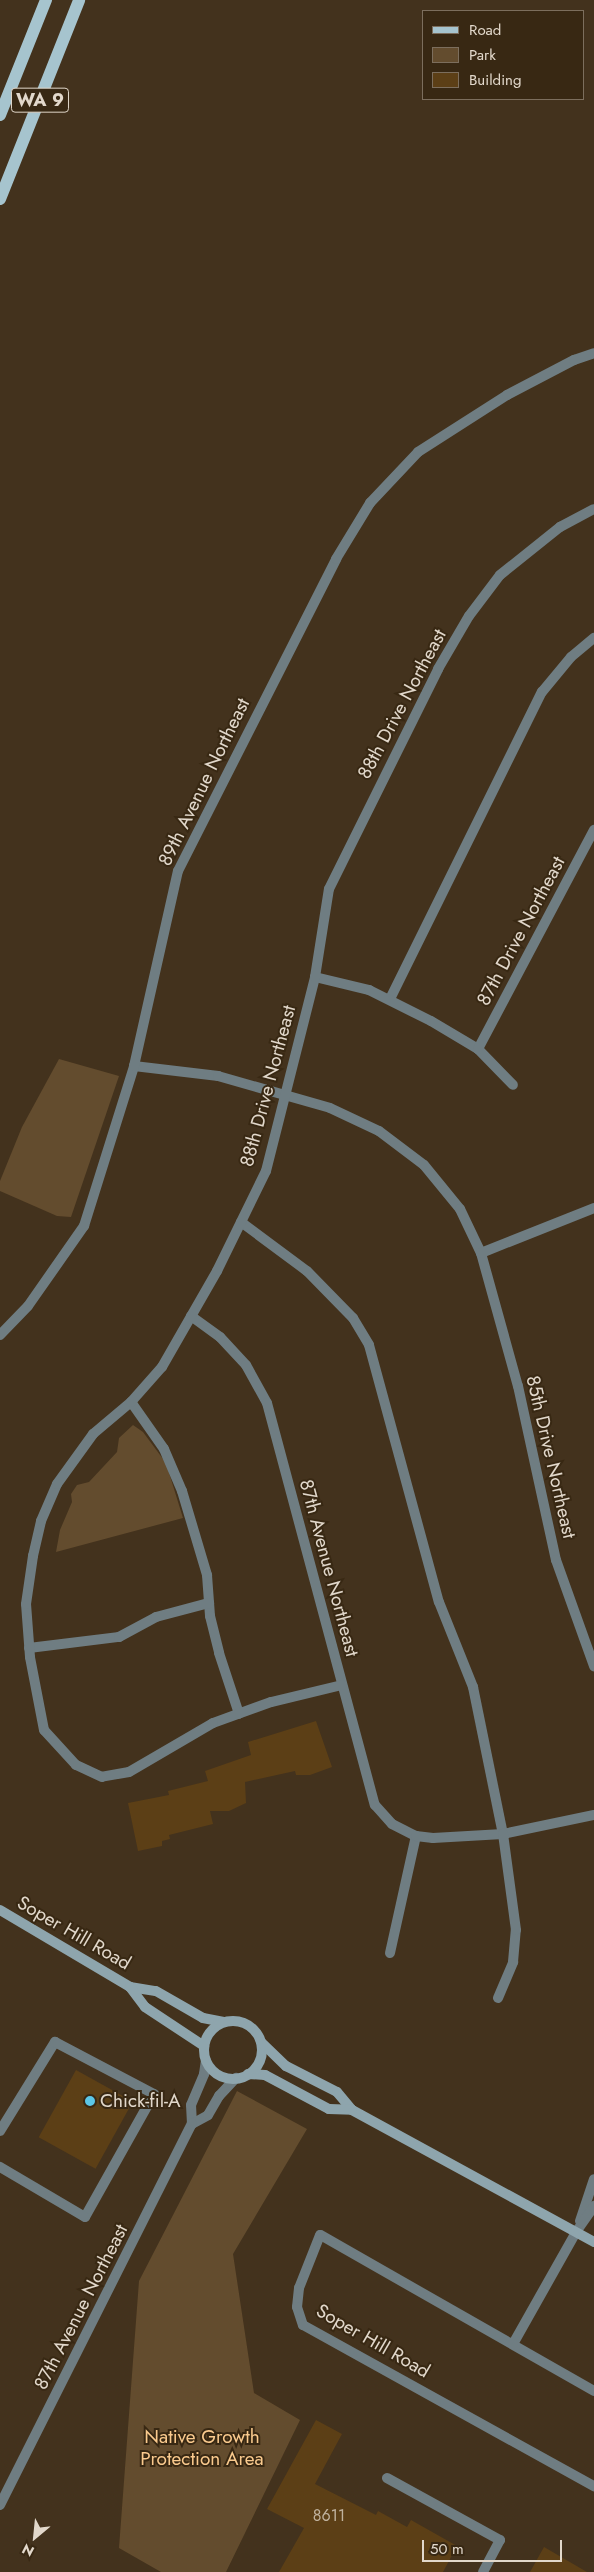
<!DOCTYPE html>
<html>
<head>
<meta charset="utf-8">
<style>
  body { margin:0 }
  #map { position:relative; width:594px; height:2572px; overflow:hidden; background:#43321d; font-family:Jost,sans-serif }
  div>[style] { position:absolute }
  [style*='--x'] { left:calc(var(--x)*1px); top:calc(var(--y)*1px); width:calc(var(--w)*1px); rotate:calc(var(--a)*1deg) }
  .green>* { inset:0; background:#634c2e }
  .building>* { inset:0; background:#5c3f16; transform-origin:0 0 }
  .lane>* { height:10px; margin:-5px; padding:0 5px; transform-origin:5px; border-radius:5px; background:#6f7d82 }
  .street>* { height:10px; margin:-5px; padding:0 5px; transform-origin:5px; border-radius:5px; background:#6f7d82 }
  .secondary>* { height:10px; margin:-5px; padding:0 5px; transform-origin:5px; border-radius:5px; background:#8ea5ad }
  .secondary>.ring { margin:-5px; padding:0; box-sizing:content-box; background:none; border:10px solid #8ea5ad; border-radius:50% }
  .primary>* { height:12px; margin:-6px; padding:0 6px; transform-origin:6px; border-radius:6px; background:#a6c4ce }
  .dots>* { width:14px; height:14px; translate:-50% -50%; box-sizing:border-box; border:2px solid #382813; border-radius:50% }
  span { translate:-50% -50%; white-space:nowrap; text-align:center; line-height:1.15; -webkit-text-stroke:4px #382813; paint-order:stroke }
  .number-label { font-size:16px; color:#c0b29e }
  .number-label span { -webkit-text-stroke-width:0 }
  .shield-label span { padding:1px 4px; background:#382813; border:1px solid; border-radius:4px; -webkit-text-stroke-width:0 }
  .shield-label { font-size:18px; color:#e2d8cb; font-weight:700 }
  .street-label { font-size:19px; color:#e2d8cb }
  .poi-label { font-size:19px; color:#e2d8cb }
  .left { translate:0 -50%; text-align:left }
  .park-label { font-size:19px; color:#faca8e }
  .legend { position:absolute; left:422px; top:10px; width:162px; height:90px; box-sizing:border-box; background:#382813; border:1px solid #7c6e5d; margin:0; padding:6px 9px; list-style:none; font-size:15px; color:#e2d8cb }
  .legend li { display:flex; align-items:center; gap:10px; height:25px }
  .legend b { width:25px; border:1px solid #7c6e5d }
  .north { position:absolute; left:10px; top:2512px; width:50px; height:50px; -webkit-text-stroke:4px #382813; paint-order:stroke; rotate:208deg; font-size:14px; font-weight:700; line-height:20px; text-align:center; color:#e2d8cb }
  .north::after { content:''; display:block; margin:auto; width:18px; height:22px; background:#e2d8cb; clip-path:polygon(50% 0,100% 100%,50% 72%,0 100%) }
  .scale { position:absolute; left:422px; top:2540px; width:140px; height:22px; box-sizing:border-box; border:2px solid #e2d8cb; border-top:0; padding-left:6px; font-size:15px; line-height:18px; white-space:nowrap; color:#e2d8cb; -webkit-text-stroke:4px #382813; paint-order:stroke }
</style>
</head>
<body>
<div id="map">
  <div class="green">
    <div style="clip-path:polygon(59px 1059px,119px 1076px,71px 1217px,57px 1216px,0 1191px,0 1181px,22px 1127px)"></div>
    <div style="clip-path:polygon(133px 1425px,143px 1432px,166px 1463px,183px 1518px,56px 1552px,60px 1530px,72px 1502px,71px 1494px,77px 1485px,89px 1482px,117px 1452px,119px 1438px)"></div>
    <div style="clip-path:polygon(237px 2091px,307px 2129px,233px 2254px,254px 2393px,300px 2420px,226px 2572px,161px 2572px,119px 2548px,139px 2281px)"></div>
  </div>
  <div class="building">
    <div style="clip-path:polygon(316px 1721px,332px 1767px,310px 1775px,296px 1775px,295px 1771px,245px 1782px,246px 1803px,229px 1811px,210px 1811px,213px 1824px,169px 1835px,170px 1839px,162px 1841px,162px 1846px,138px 1851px,128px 1803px,169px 1795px,168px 1791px,208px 1781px,205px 1771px,251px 1755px,248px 1742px)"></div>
    <div style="left:76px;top:2070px;width:65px;height:77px;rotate:29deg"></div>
    <div style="clip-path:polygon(316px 2420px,342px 2434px,315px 2484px,376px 2515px,378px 2511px,407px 2527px,411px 2520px,457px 2546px,443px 2572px,279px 2572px,304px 2528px,267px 2509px)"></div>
    <div style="clip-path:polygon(544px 2547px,587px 2572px,530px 2572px)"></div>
  </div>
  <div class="lane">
    <div style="--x:390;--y:999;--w:343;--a:-63.7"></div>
    <div style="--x:542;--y:692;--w:45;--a:-50.4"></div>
    <div style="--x:571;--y:657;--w:30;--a:-40"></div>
    <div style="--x:241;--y:1222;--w:82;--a:36.6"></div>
    <div style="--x:307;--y:1271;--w:66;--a:45.6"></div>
    <div style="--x:353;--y:1318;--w:31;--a:59"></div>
    <div style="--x:369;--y:1345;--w:266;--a:74.8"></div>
    <div style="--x:439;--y:1602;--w:92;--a:68.2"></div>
    <div style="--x:473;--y:1687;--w:150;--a:78.5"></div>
    <div style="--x:131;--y:1402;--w:57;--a:54.9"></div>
    <div style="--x:164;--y:1449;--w:46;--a:66.8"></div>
    <div style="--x:182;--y:1491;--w:88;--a:73.4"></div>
    <div style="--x:207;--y:1575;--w:41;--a:85.8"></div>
    <div style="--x:210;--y:1616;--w:38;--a:76"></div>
    <div style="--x:219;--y:1653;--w:64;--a:71.8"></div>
    <div style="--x:29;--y:1648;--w:91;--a:-7"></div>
    <div style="--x:119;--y:1637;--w:42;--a:-28.4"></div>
    <div style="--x:156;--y:1617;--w:55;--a:-14.8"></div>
    <div style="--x:390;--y:1953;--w:120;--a:-77.5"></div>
    <div style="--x:0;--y:2131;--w:105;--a:-58.3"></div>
    <div style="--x:55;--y:2042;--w:112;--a:27.7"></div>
    <div style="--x:154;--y:2094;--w:141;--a:119.3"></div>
    <div style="--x:85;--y:2217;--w:99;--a:-149.5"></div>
  </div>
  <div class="street">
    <div style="--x:315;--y:977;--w:56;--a:13.5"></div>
    <div style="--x:369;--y:990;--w:69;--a:26.6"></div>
    <div style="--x:431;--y:1021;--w:55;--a:30.8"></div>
    <div style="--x:478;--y:1049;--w:50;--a:45.8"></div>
    <div style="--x:478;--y:1049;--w:248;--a:-62.1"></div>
    <div style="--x:134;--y:1066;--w:85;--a:6.8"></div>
    <div style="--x:218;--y:1076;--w:116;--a:15.9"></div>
    <div style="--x:330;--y:1108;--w:54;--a:25.1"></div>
    <div style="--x:379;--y:1131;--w:56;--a:37.1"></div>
    <div style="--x:424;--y:1165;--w:57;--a:50.7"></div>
    <div style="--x:460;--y:1209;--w:49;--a:64.5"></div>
    <div style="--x:481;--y:1253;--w:138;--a:74.5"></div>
    <div style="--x:518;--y:1386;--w:178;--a:77.7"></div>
    <div style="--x:556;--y:1560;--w:113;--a:70.3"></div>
    <div style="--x:481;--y:1253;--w:122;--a:-21.7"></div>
    <div style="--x:191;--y:1316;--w:36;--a:36"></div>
    <div style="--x:220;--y:1337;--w:38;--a:47"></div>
    <div style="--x:246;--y:1365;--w:43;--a:61.1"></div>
    <div style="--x:267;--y:1403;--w:416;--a:75"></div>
    <div style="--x:375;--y:1805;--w:25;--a:48"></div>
    <div style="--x:392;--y:1824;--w:27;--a:27"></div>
    <div style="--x:416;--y:1836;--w:17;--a:7"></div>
    <div style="--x:433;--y:1838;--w:70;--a:-3.3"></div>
    <div style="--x:503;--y:1834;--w:93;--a:-11.8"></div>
    <div style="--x:0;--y:1335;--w:40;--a:-46"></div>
    <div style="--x:28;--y:1306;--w:98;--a:-55"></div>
    <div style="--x:84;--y:1226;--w:168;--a:-72.6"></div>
    <div style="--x:134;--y:1066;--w:200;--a:-77.3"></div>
    <div style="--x:178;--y:871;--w:350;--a:-63.1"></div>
    <div style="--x:336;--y:559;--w:66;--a:-58.7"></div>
    <div style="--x:370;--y:503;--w:70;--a:-46.7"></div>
    <div style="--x:418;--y:452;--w:106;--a:-32.6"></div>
    <div style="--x:507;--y:395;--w:76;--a:-27.6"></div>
    <div style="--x:574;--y:360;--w:21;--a:-19"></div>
    <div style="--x:342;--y:1685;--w:73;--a:166.5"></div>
    <div style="--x:271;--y:1702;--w:62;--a:160.1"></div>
    <div style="--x:213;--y:1723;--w:97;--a:149.7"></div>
    <div style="--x:129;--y:1772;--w:27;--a:170"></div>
    <div style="--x:102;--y:1777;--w:29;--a:-155"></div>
    <div style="--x:76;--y:1765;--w:47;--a:-132.4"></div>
    <div style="--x:44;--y:1730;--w:74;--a:-100.9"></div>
    <div style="--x:30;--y:1657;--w:53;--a:-94.3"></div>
    <div style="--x:26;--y:1604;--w:49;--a:-81.7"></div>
    <div style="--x:33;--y:1556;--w:36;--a:-77"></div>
    <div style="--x:41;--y:1521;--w:40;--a:-66.6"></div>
    <div style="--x:57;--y:1484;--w:62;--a:-54.2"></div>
    <div style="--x:93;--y:1434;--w:50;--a:-40.1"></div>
    <div style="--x:131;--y:1402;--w:47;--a:-48.5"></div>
    <div style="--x:162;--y:1367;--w:111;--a:-60.2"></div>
    <div style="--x:217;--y:1271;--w:111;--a:-63.9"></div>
    <div style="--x:266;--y:1171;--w:200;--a:-75.8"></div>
    <div style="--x:315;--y:977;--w:89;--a:-81"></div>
    <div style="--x:329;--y:889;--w:246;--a:-63.6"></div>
    <div style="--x:438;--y:669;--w:61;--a:-59.7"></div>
    <div style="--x:469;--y:616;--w:51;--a:-52.9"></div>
    <div style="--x:500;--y:575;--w:77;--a:-38.7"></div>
    <div style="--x:560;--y:527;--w:38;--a:-28"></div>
    <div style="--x:498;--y:1998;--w:39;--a:-67"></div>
    <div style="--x:513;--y:1962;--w:32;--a:-85"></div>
    <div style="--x:516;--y:1930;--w:97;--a:-97.7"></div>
    <div style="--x:192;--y:2124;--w:19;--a:-93"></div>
    <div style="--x:191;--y:2105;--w:34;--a:-67"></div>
    <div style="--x:204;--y:2074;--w:14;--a:-82"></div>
    <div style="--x:192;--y:2124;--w:18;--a:-29"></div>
    <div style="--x:208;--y:2115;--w:22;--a:-60"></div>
    <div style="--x:219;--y:2096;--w:25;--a:-47"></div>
    <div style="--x:580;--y:2221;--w:44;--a:-71.6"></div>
    <div style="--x:513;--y:2344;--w:129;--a:-60.6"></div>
    <div style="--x:576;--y:2232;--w:32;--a:-55"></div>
    <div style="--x:594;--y:2391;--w:315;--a:-150.3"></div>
    <div style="--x:320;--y:2235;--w:57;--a:111.6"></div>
    <div style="--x:299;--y:2288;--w:19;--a:96"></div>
    <div style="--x:297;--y:2307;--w:19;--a:72"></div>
    <div style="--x:303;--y:2325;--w:333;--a:29"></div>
    <div style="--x:387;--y:2478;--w:129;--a:28.8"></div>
    <div style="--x:500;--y:2540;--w:36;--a:118"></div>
    <div style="--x:0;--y:2505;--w:427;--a:-63.3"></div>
  </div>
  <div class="secondary">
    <div style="--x:0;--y:1910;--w:151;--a:30.6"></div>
    <div style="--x:130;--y:1987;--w:26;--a:9"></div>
    <div style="--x:156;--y:1991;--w:54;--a:29.9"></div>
    <div style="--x:203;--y:2018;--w:21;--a:11"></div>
    <div style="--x:130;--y:1987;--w:25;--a:53"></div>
    <div style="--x:145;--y:2007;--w:71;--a:33.5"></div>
    <div class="ring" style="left:204px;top:2021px;width:48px;height:48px"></div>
    <div style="--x:261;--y:2042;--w:35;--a:44"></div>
    <div style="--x:286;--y:2066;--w:57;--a:27"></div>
    <div style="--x:337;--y:2092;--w:23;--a:50"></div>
    <div style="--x:352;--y:2110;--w:276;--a:28.6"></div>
    <div style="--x:248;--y:2074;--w:17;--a:3"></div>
    <div style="--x:265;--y:2075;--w:72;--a:28"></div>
    <div style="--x:329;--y:2109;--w:23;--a:2"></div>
  </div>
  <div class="primary">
    <div style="--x:0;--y:115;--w:124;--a:-68.2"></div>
    <div style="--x:0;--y:199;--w:214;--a:-68.3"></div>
  </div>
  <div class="dots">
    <div style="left:90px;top:2101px;background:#5cc7e7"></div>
  </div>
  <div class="number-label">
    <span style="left:329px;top:2516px">8611</span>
  </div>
  <div class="shield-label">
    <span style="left:40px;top:100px">WA 9</span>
  </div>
  <div class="street-label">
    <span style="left:402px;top:704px;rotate:-62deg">88th Drive Northeast</span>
    <span style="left:204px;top:782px;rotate:-64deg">89th Avenue Northeast</span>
    <span style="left:521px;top:931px;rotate:-62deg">87th Drive Northeast</span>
    <span style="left:268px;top:1086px;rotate:-75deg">88th Drive Northeast</span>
    <span style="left:551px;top:1457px;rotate:77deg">85th Drive Northeast</span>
    <span style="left:329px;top:1568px;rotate:75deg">87th Avenue Northeast</span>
    <span style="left:74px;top:1933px;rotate:30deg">Soper Hill Road</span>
    <span style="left:81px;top:2307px;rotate:-63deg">87th Avenue Northeast</span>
    <span style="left:373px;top:2341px;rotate:30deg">Soper Hill Road</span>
  </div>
  <div class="poi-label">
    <span class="left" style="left:100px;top:2101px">Chick-fil-A</span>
  </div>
  <div class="park-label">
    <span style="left:202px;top:2448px">Native Growth<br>Protection Area</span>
  </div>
  <ul class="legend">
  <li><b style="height:6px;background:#a6c4ce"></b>Road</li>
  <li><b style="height:14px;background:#634c2e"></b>Park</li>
  <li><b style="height:14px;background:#5c3f16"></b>Building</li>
  </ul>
  <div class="north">N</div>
  <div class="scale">50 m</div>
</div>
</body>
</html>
